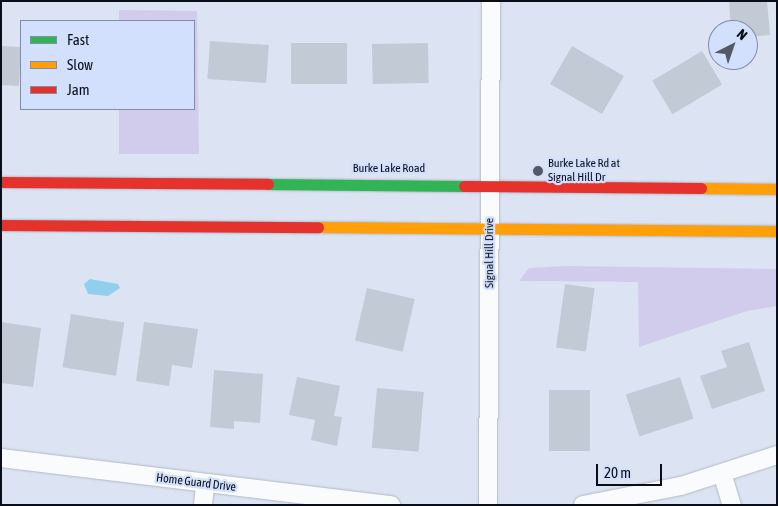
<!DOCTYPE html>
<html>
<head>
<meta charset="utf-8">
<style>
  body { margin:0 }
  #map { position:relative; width:778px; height:506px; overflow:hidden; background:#dce4f4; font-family:"Asap Condensed",sans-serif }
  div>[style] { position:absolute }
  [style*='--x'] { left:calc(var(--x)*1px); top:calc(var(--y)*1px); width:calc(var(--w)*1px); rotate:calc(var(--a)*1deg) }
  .green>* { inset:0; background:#d2ccec }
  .water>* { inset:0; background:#92ceed }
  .building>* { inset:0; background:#c1cad5; transform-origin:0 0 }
  .roads { filter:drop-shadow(0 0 1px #b3b9c6) drop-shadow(0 0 1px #b3b9c6) }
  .street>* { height:18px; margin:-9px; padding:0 9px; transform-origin:9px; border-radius:9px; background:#fafbfd }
  .fast>* { height:11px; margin:-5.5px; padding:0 5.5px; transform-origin:5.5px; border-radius:5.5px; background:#30b455 }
  .slow>* { height:11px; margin:-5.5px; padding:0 5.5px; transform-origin:5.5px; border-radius:5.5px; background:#ff9f0a }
  .jam>* { height:11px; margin:-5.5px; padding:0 5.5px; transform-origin:5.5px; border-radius:5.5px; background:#e5322d }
  .dots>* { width:14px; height:14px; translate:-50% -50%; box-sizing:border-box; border:2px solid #d2e0fe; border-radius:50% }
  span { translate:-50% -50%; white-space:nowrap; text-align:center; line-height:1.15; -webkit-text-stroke:4.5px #d2e0fe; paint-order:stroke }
  .poi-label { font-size:12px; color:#0a0e18 }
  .left { translate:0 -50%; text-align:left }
  .street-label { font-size:12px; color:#0a0e18 }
  .frame { position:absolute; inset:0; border:2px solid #0a0e18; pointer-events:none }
  .legend { position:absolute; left:20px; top:20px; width:175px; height:90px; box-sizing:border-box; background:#d2e0fe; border:1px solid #828ca2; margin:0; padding:6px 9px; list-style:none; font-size:15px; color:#0a0e18 }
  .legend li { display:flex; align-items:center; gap:10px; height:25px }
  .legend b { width:25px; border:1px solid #828ca2 }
  .north { position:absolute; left:708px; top:20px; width:50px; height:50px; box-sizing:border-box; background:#d2e0fe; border:1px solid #828ca2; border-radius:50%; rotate:41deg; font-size:14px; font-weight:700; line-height:20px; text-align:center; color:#0a0e18 }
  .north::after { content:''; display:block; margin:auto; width:18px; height:22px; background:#545965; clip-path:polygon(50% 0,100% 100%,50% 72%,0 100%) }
  .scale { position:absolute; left:596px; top:464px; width:66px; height:22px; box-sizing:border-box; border:2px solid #0a0e18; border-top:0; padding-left:6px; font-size:15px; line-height:18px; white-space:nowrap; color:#0a0e18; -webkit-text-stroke:4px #d2e0fe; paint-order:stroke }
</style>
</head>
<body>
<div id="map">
  <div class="green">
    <div style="clip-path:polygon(119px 10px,197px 11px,199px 154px,119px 154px,119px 109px,194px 109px,194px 21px,119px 21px)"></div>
    <div style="clip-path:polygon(566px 266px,777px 269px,777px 306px,747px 311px,639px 347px,638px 282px,519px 281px,529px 268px)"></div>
  </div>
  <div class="water">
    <div style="clip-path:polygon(90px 279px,118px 284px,120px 288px,108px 296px,88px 294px,84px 284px)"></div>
  </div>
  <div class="building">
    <div style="clip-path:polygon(729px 1px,767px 1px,770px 35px,748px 37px,748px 30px,731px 30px)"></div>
    <div style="left:210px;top:41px;width:59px;height:38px;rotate:4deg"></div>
    <div style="left:347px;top:43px;width:41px;height:56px;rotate:90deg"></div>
    <div style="left:428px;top:43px;width:40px;height:56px;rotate:89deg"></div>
    <div style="left:1px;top:46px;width:20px;height:39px;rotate:3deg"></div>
    <div style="left:572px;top:46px;width:60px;height:44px;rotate:30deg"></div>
    <div style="left:702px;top:51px;width:39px;height:58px;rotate:59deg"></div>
    <div style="left:565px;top:284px;width:30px;height:64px;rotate:8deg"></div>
    <div style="left:367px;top:288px;width:49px;height:54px;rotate:13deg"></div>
    <div style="left:71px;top:314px;width:54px;height:54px;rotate:9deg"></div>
    <div style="clip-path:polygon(1px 322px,41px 328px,33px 387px,1px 383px)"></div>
    <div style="clip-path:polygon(144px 322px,198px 329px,192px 368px,172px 365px,169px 386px,136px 381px)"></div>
    <div style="clip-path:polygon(749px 342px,765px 391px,712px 409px,700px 376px,727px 367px,721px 351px)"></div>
    <div style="clip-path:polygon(214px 370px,263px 374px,260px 423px,234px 421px,234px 429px,210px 427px)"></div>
    <div style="clip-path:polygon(297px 377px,340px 386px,334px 416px,342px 417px,337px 446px,311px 440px,315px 420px,289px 415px)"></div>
    <div style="left:680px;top:377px;width:44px;height:57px;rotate:72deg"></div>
    <div style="left:377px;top:388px;width:47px;height:60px;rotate:5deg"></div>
    <div style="left:549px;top:390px;width:41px;height:61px"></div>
  </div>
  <div class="roads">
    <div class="street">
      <div style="--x:1;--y:458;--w:393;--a:6.9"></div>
      <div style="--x:722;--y:473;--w:34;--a:73"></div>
      <div style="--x:203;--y:505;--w:20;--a:-84"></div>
      <div style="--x:488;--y:505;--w:504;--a:-89.66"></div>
      <div style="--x:583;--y:505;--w:100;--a:-11"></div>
      <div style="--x:681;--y:486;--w:101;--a:-17.9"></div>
    </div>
    <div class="fast">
      <div style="--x:268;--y:184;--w:196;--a:0.6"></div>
    </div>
    <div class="slow">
      <div style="--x:701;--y:188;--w:76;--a:0.8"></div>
      <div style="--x:318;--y:227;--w:459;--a:0.5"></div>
    </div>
    <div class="jam">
      <div style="--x:1;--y:182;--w:267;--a:0.4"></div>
      <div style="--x:464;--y:186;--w:237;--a:0.5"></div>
      <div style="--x:1;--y:225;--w:317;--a:0.4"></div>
    </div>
  </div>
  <div class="dots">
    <div style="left:538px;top:171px;background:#545965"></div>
  </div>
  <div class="poi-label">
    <span class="left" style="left:548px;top:171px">Burke Lake Rd at<br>Signal Hill Dr</span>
  </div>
  <div class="street-label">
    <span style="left:389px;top:169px">Burke Lake Road</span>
    <span style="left:490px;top:253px;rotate:-90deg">Signal Hill Drive</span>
    <span style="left:196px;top:483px;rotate:7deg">Home Guard Drive</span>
  </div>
  <div class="frame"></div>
  <ul class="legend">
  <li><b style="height:6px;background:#30b455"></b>Fast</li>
  <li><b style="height:6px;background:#ff9f0a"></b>Slow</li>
  <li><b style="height:6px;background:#e5322d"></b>Jam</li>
  </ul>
  <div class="north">N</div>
  <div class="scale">20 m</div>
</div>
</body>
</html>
